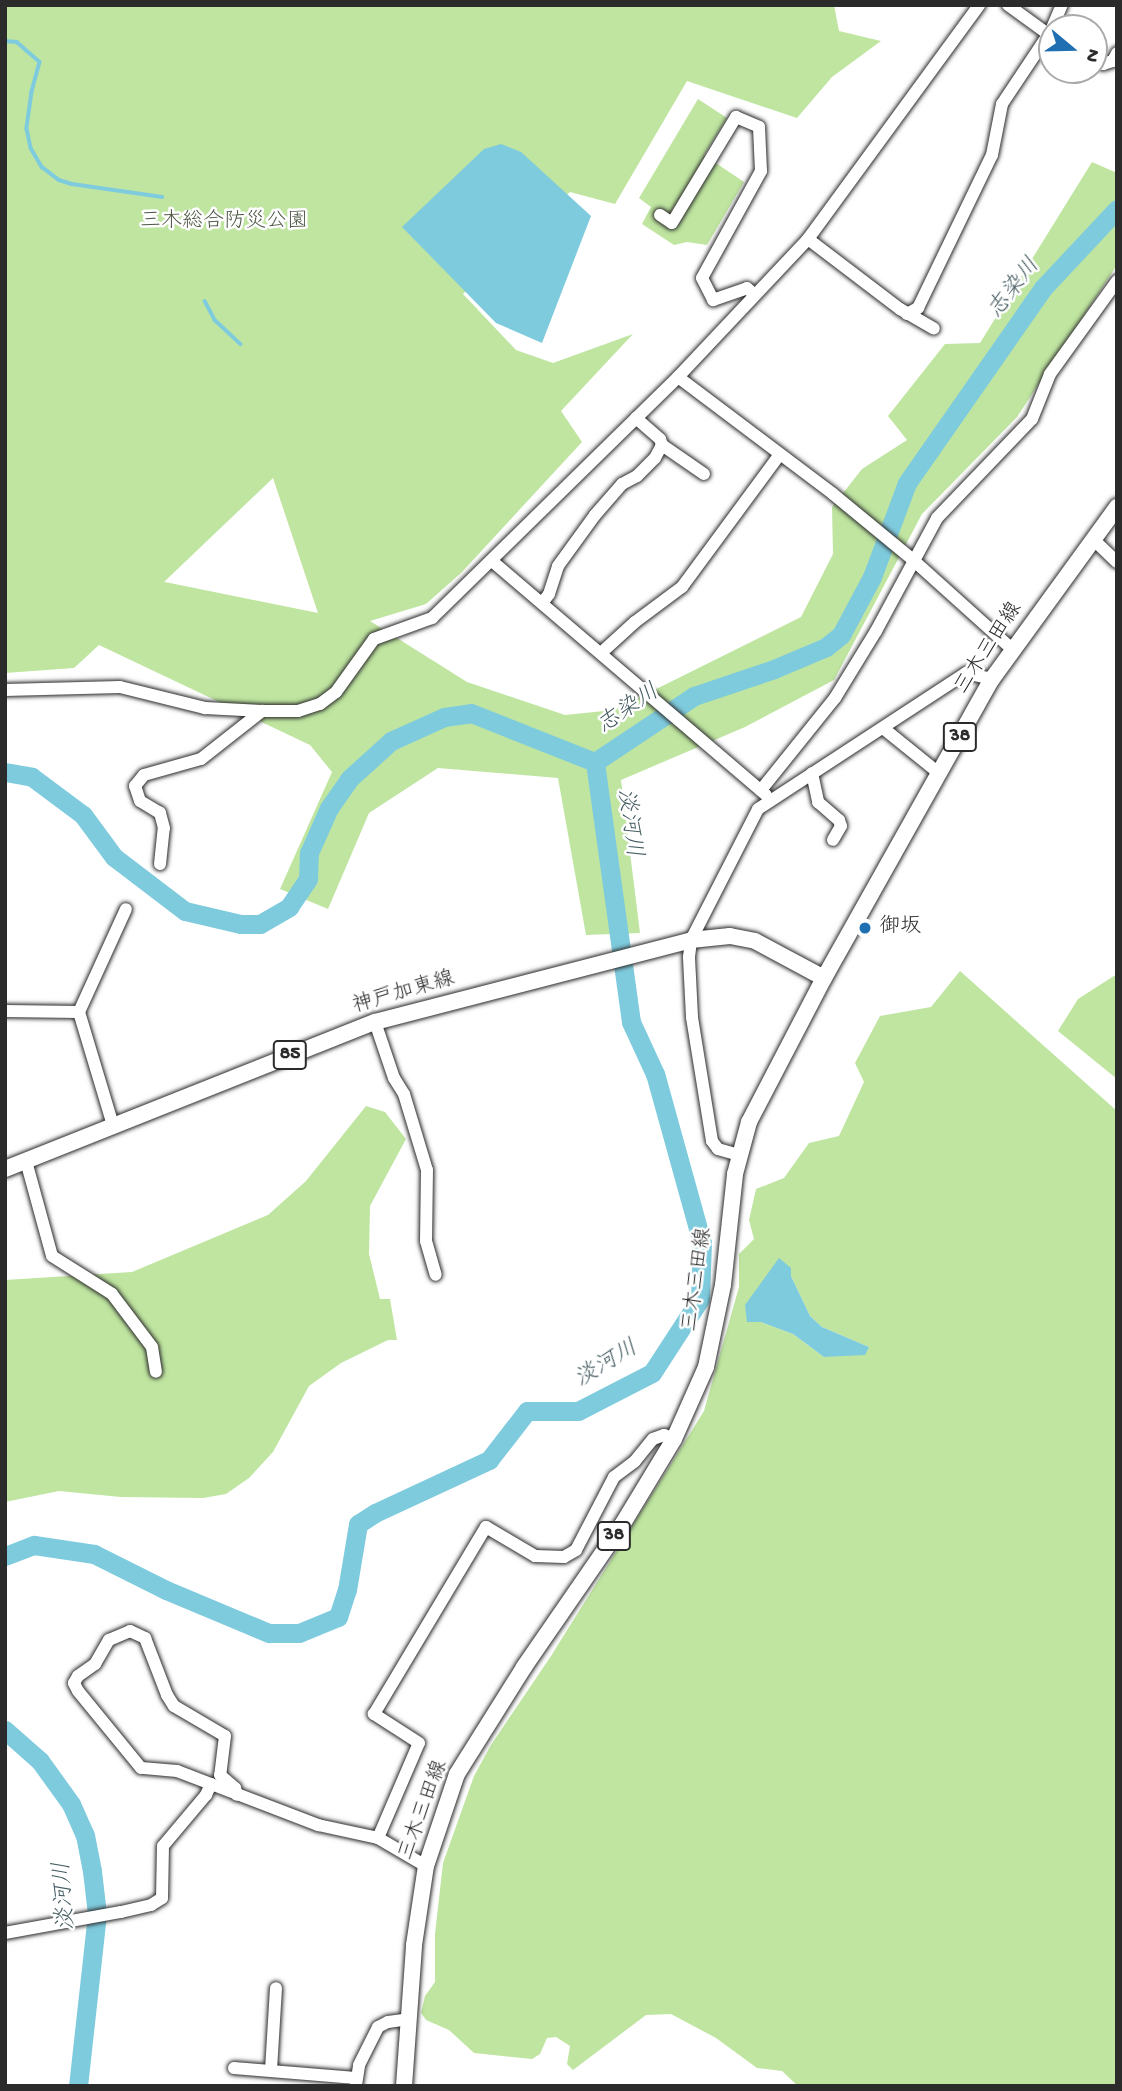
<!DOCTYPE html>
<html>
<head>
<meta charset="utf-8">
<style>
  body { margin:0 }
  #map { position:relative; width:1122px; height:2091px; overflow:hidden; background:#fff; font-family:"Gochi Hand","Klee One",sans-serif }
  div>[style] { position:absolute }
  [style*='--x'] { left:calc(var(--x)*1px); top:calc(var(--y)*1px); width:calc(var(--w)*1px); rotate:calc(var(--a)*1deg) }
  .green>* { inset:0; background:#bfe5a0 }
  .water>* { inset:0; background:#7fcbde }
  .stream>* { height:3.5px; margin:-1.75px; padding:0 1.75px; transform-origin:1.75px; border-radius:1.75px; background:#7fcbde }
  .river>* { height:19px; margin:-9.5px; padding:0 9.5px; transform-origin:9.5px; border-radius:9.5px; background:#7fcbde }
  .roads { filter:drop-shadow(0 0 2px #2b2b2b) drop-shadow(0 0 2px #2b2b2b) }
  .minor>* { height:12px; margin:-6px; padding:0 6px; transform-origin:6px; border-radius:6px; background:#fff }
  .major>* { height:16px; margin:-8px; padding:0 8px; transform-origin:8px; border-radius:8px; background:#fff }
  .dots>* { width:19px; height:19px; translate:-50% -50%; box-sizing:border-box; border:4px solid #fff; border-radius:50% }
  span { translate:-50% -50%; white-space:nowrap; text-align:center; line-height:1.15; -webkit-text-stroke:5px #fff; paint-order:stroke }
  .shield-label span { padding:2px 5px; background:#fff; border:2px solid; border-radius:5px; -webkit-text-stroke-width:0 }
  .shield-label { font-size:19px; color:#2b2b2b; font-weight:700 }
  .park-label { font-size:21px; color:#505a48 }
  .street-label { font-size:21px; color:#2b2b2b }
  .poi-label { font-size:21px; color:#2b2b2b }
  .left { translate:0 -50%; text-align:left }
  .water-label { font-size:23px; color:#445b61; font-style:italic }
  .frame { position:absolute; inset:0; border:7px solid #2b2b2b; pointer-events:none }
  .north { position:absolute; left:1038px; top:14px; width:70px; height:70px; box-sizing:border-box; background:#fff; border:2px solid #aaa; border-radius:50%; rotate:109deg; font-size:19px; font-weight:700; line-height:28px; text-align:center; color:#2b2b2b }
  .north::after { content:''; display:block; margin:auto; width:24px; height:32px; background:#1f6fb2; clip-path:polygon(50% 0,100% 100%,50% 72%,0 100%) }
</style>
</head>
<body>
<div id="map">
  <div class="green">
    <div style="clip-path:polygon(evenodd,5px 5px,834px 5px,839px 31px,881px 41px,832px 77px,797px 118px,687px 81px,615px 204px,570px 192px,463px 294px,516px 350px,553px 363px,633px 334px,561px 411px,582px 442px,462px 572px,426px 604px,370px 621px,467px 682px,565px 715px,614px 710px,801px 617px,833px 554px,832px 507px,862px 469px,907px 440px,888px 416px,945px 344px,980px 343px,1092px 162px,1117px 173px,1117px 265px,1017px 417px,922px 514px,834px 680px,745px 727px,621px 780px,640px 933px,586px 935px,558px 778px,438px 768px,369px 813px,328px 909px,280px 889px,332px 772px,310px 745px,99px 645px,74px 668px,5px 673px,5px 5px,273px 478px,318px 613px,165px 582px,164px 582px,273px 478px)"></div>
    <div style="clip-path:polygon(698px 99px,727px 118px,704px 155px,744px 182px,707px 245px,687px 242px,674px 245px,642px 224px,651px 207px,639px 198px)"></div>
    <div style="clip-path:polygon(evenodd,960px 971px,1117px 1111px,1117px 2086px,798px 2086px,782px 2071px,757px 2068px,716px 2038px,671px 2014px,646px 2015px,573px 2070px,567px 2064px,570px 2046px,556px 2037px,547px 2038px,540px 2054px,532px 2059px,474px 2053px,449px 2030px,426px 2020px,421px 2013px,425px 1996px,435px 1982px,435px 1934px,443px 1863px,474px 1776px,491px 1745px,551px 1656px,704px 1411px,739px 1287px,739px 1254px,754px 1239px,749px 1220px,756px 1189px,784px 1178px,809px 1143px,839px 1136px,864px 1082px,855px 1063px,880px 1016px,931px 1007px,960px 971px,791px 1276px,810px 1316px,822px 1327px,869px 1347px,824px 1357px,793px 1334px,761px 1322px,791px 1276px)"></div>
    <div style="clip-path:polygon(1117px 974px,1117px 1079px,1058px 1031px,1078px 999px)"></div>
    <div style="clip-path:polygon(366px 1106px,385px 1112px,406px 1139px,370px 1206px,369px 1254px,380px 1299px,390px 1299px,397px 1340px,388px 1340px,341px 1363px,309px 1386px,273px 1452px,249px 1478px,226px 1494px,203px 1498px,121px 1497px,59px 1491px,5px 1502px,5px 1280px,132px 1272px,268px 1215px,306px 1181px)"></div>
  </div>
  <div class="water">
    <div style="clip-path:polygon(501px 144px,521px 152px,591px 216px,542px 343px,496px 323px,402px 227px,484px 149px)"></div>
    <div style="clip-path:polygon(779px 1258px,791px 1268px,791px 1276px,810px 1316px,822px 1327px,869px 1347px,865px 1355px,824px 1357px,793px 1334px,761px 1322px,747px 1322px,745px 1305px)"></div>
  </div>
  <div class="stream">
    <div style="--x:5;--y:41;--w:12;--a:5"></div>
    <div style="--x:17;--y:42;--w:30;--a:41"></div>
    <div style="--x:40;--y:62;--w:31;--a:105"></div>
    <div style="--x:32;--y:92;--w:37;--a:98"></div>
    <div style="--x:27;--y:129;--w:19;--a:78"></div>
    <div style="--x:31;--y:148;--w:22;--a:60"></div>
    <div style="--x:42;--y:167;--w:21;--a:37"></div>
    <div style="--x:59;--y:180;--w:14;--a:17"></div>
    <div style="--x:72;--y:184;--w:91;--a:8.2"></div>
    <div style="--x:205;--y:301;--w:21;--a:62"></div>
    <div style="--x:215;--y:320;--w:35;--a:43"></div>
  </div>
  <div class="river">
    <div style="--x:595;--y:762;--w:119;--a:-33.7"></div>
    <div style="--x:694;--y:696;--w:84;--a:-18.6"></div>
    <div style="--x:774;--y:669;--w:56;--a:-22.9"></div>
    <div style="--x:826;--y:647;--w:19;--a:-39"></div>
    <div style="--x:841;--y:635;--w:66;--a:-61.9"></div>
    <div style="--x:872;--y:577;--w:100;--a:-69.6"></div>
    <div style="--x:907;--y:483;--w:238;--a:-55.1"></div>
    <div style="--x:1043;--y:288;--w:108;--a:-46.9"></div>
    <div style="--x:5;--y:772;--w:27;--a:10"></div>
    <div style="--x:32;--y:777;--w:64;--a:36.7"></div>
    <div style="--x:83;--y:815;--w:52;--a:53.6"></div>
    <div style="--x:114;--y:857;--w:89;--a:37.3"></div>
    <div style="--x:185;--y:911;--w:57;--a:13.1"></div>
    <div style="--x:241;--y:924;--w:19;--a:0"></div>
    <div style="--x:260;--y:924;--w:34;--a:-30"></div>
    <div style="--x:289;--y:907;--w:34;--a:-56"></div>
    <div style="--x:308;--y:879;--w:26;--a:-88"></div>
    <div style="--x:309;--y:853;--w:49;--a:-66"></div>
    <div style="--x:329;--y:808;--w:35;--a:-55"></div>
    <div style="--x:349;--y:779;--w:57;--a:-42.1"></div>
    <div style="--x:391;--y:741;--w:58;--a:-24.4"></div>
    <div style="--x:444;--y:717;--w:27;--a:-8"></div>
    <div style="--x:471;--y:713;--w:133;--a:21.6"></div>
    <div style="--x:5;--y:1556;--w:31;--a:-21"></div>
    <div style="--x:34;--y:1545;--w:61;--a:8.5"></div>
    <div style="--x:94;--y:1554;--w:80;--a:26.6"></div>
    <div style="--x:166;--y:1590;--w:112;--a:22.7"></div>
    <div style="--x:269;--y:1633;--w:30;--a:0"></div>
    <div style="--x:299;--y:1633;--w:42;--a:-22.3"></div>
    <div style="--x:338;--y:1617;--w:28;--a:-72"></div>
    <div style="--x:347;--y:1590;--w:67;--a:-80.5"></div>
    <div style="--x:358;--y:1524;--w:20;--a:-33"></div>
    <div style="--x:375;--y:1513;--w:126;--a:-24.9"></div>
    <div style="--x:489;--y:1460;--w:62;--a:-52.2"></div>
    <div style="--x:527;--y:1411;--w:51;--a:0"></div>
    <div style="--x:578;--y:1411;--w:83;--a:-27.2"></div>
    <div style="--x:652;--y:1373;--w:88;--a:-57"></div>
    <div style="--x:700;--y:1299;--w:56;--a:-88"></div>
    <div style="--x:702;--y:1243;--w:175;--a:-105.5"></div>
    <div style="--x:655;--y:1074;--w:57;--a:-114.8"></div>
    <div style="--x:631;--y:1022;--w:262;--a:-97.9"></div>
    <div style="--x:5;--y:1730;--w:47;--a:41.5"></div>
    <div style="--x:40;--y:1761;--w:53;--a:54.2"></div>
    <div style="--x:71;--y:1804;--w:34;--a:66"></div>
    <div style="--x:85;--y:1835;--w:37;--a:79"></div>
    <div style="--x:92;--y:1871;--w:43;--a:83.4"></div>
    <div style="--x:97;--y:1914;--w:173;--a:96.3"></div>
  </div>
  <div class="roads">
    <div class="minor">
      <div style="--x:1008;--y:5;--w:54;--a:36"></div>
      <div style="--x:1052;--y:28;--w:25;--a:-67"></div>
      <div style="--x:1094;--y:60;--w:10;--a:24"></div>
      <div style="--x:1103;--y:64;--w:10;--a:-17"></div>
      <div style="--x:1113;--y:61;--w:9;--a:-63"></div>
      <div style="--x:660;--y:215;--w:14;--a:34"></div>
      <div style="--x:672;--y:223;--w:124;--a:-58.9"></div>
      <div style="--x:736;--y:117;--w:25;--a:23"></div>
      <div style="--x:759;--y:127;--w:44;--a:87.4"></div>
      <div style="--x:761;--y:171;--w:122;--a:118.9"></div>
      <div style="--x:702;--y:278;--w:25;--a:63"></div>
      <div style="--x:713;--y:300;--w:36;--a:-19"></div>
      <div style="--x:747;--y:288;--w:9;--a:41"></div>
      <div style="--x:808;--y:239;--w:116;--a:37.3"></div>
      <div style="--x:900;--y:309;--w:39;--a:30"></div>
      <div style="--x:907;--y:314;--w:13;--a:-29"></div>
      <div style="--x:918;--y:308;--w:170;--a:-64.2"></div>
      <div style="--x:992;--y:155;--w:52;--a:-78.9"></div>
      <div style="--x:1002;--y:104;--w:90;--a:-56.3"></div>
      <div style="--x:678;--y:377;--w:194;--a:37"></div>
      <div style="--x:833;--y:494;--w:102;--a:39.4"></div>
      <div style="--x:912;--y:559;--w:133;--a:42"></div>
      <div style="--x:662;--y:445;--w:51;--a:34.6"></div>
      <div style="--x:1093;--y:539;--w:33;--a:44"></div>
      <div style="--x:492;--y:561;--w:360;--a:40.5"></div>
      <div style="--x:542;--y:603;--w:11;--a:-52"></div>
      <div style="--x:549;--y:594;--w:29;--a:-72"></div>
      <div style="--x:558;--y:566;--w:63;--a:-54"></div>
      <div style="--x:595;--y:515;--w:41;--a:-48.9"></div>
      <div style="--x:622;--y:484;--w:17;--a:-28"></div>
      <div style="--x:637;--y:476;--w:25;--a:-45"></div>
      <div style="--x:655;--y:458;--w:15;--a:-62"></div>
      <div style="--x:662;--y:445;--w:6;--a:-108"></div>
      <div style="--x:660;--y:439;--w:32;--a:-139"></div>
      <div style="--x:601;--y:653;--w:46;--a:-42.4"></div>
      <div style="--x:635;--y:622;--w:59;--a:-36.7"></div>
      <div style="--x:682;--y:587;--w:165;--a:-53.6"></div>
      <div style="--x:5;--y:690;--w:115;--a:-1.5"></div>
      <div style="--x:120;--y:687;--w:88;--a:13.9"></div>
      <div style="--x:205;--y:708;--w:57;--a:3"></div>
      <div style="--x:262;--y:711;--w:36;--a:0"></div>
      <div style="--x:298;--y:711;--w:23;--a:-18"></div>
      <div style="--x:320;--y:704;--w:20;--a:-37"></div>
      <div style="--x:336;--y:692;--w:65;--a:-54.4"></div>
      <div style="--x:374;--y:639;--w:62;--a:-19.9"></div>
      <div style="--x:432;--y:618;--w:344;--a:-44.4"></div>
      <div style="--x:678;--y:377;--w:190;--a:-46.7"></div>
      <div style="--x:808;--y:239;--w:290;--a:-53.8"></div>
      <div style="--x:883;--y:728;--w:73;--a:38.9"></div>
      <div style="--x:812;--y:773;--w:30;--a:78"></div>
      <div style="--x:818;--y:802;--w:28;--a:41"></div>
      <div style="--x:839;--y:820;--w:6;--a:72"></div>
      <div style="--x:841;--y:826;--w:16;--a:120"></div>
      <div style="--x:761;--y:790;--w:118;--a:-51.2"></div>
      <div style="--x:835;--y:698;--w:79;--a:-58.5"></div>
      <div style="--x:876;--y:631;--w:128;--a:-61.6"></div>
      <div style="--x:937;--y:518;--w:137;--a:-46.2"></div>
      <div style="--x:1032;--y:419;--w:48;--a:-68.2"></div>
      <div style="--x:1050;--y:374;--w:115;--a:-54.2"></div>
      <div style="--x:160;--y:864;--w:36;--a:-84"></div>
      <div style="--x:164;--y:828;--w:16;--a:-105"></div>
      <div style="--x:160;--y:813;--w:23;--a:-149"></div>
      <div style="--x:140;--y:801;--w:16;--a:-108"></div>
      <div style="--x:135;--y:786;--w:14;--a:-51"></div>
      <div style="--x:144;--y:775;--w:59;--a:-15.7"></div>
      <div style="--x:201;--y:759;--w:78;--a:-38.2"></div>
      <div style="--x:5;--y:1011;--w:74;--a:0.8"></div>
      <div style="--x:79;--y:1012;--w:118;--a:73.3"></div>
      <div style="--x:79;--y:1012;--w:113;--a:-65.5"></div>
      <div style="--x:375;--y:1022;--w:59;--a:71.3"></div>
      <div style="--x:394;--y:1078;--w:19;--a:58"></div>
      <div style="--x:404;--y:1094;--w:79;--a:73.2"></div>
      <div style="--x:427;--y:1170;--w:71;--a:90.8"></div>
      <div style="--x:426;--y:1241;--w:35;--a:74"></div>
      <div style="--x:739;--y:1155;--w:22;--a:-164"></div>
      <div style="--x:718;--y:1149;--w:10;--a:-127"></div>
      <div style="--x:712;--y:1141;--w:126;--a:-99.2"></div>
      <div style="--x:692;--y:1017;--w:60;--a:-92.9"></div>
      <div style="--x:689;--y:957;--w:17;--a:-83"></div>
      <div style="--x:691;--y:940;--w:147;--a:-62.9"></div>
      <div style="--x:758;--y:809;--w:249;--a:-33.2"></div>
      <div style="--x:966;--y:673;--w:27;--a:13"></div>
      <div style="--x:26;--y:1161;--w:98;--a:74.7"></div>
      <div style="--x:52;--y:1256;--w:71;--a:32.3"></div>
      <div style="--x:112;--y:1294;--w:66;--a:53"></div>
      <div style="--x:152;--y:1347;--w:25;--a:81"></div>
      <div style="--x:211;--y:1784;--w:36;--a:-159"></div>
      <div style="--x:177;--y:1771;--w:36;--a:-175"></div>
      <div style="--x:141;--y:1768;--w:99;--a:-129.3"></div>
      <div style="--x:78;--y:1691;--w:9;--a:-117"></div>
      <div style="--x:74;--y:1683;--w:8;--a:-60"></div>
      <div style="--x:78;--y:1676;--w:21;--a:-35"></div>
      <div style="--x:95;--y:1664;--w:28;--a:-60"></div>
      <div style="--x:109;--y:1640;--w:23;--a:-23"></div>
      <div style="--x:130;--y:1631;--w:17;--a:25"></div>
      <div style="--x:145;--y:1638;--w:61;--a:68.9"></div>
      <div style="--x:167;--y:1695;--w:13;--a:58"></div>
      <div style="--x:174;--y:1706;--w:59;--a:30.5"></div>
      <div style="--x:225;--y:1736;--w:39;--a:97"></div>
      <div style="--x:220;--y:1775;--w:20;--a:41"></div>
      <div style="--x:235;--y:1788;--w:7;--a:74"></div>
      <div style="--x:378;--y:1838;--w:103;--a:-66.7"></div>
      <div style="--x:419;--y:1743;--w:54;--a:-147.2"></div>
      <div style="--x:374;--y:1714;--w:218;--a:-59.1"></div>
      <div style="--x:486;--y:1527;--w:57;--a:30.6"></div>
      <div style="--x:535;--y:1556;--w:29;--a:2"></div>
      <div style="--x:564;--y:1557;--w:14;--a:-30"></div>
      <div style="--x:576;--y:1550;--w:82;--a:-62.5"></div>
      <div style="--x:614;--y:1477;--w:26;--a:-37"></div>
      <div style="--x:635;--y:1461;--w:28;--a:-51"></div>
      <div style="--x:653;--y:1439;--w:12;--a:-20"></div>
      <div style="--x:664;--y:1435;--w:11;--a:22"></div>
      <div style="--x:5;--y:1933;--w:118;--a:-10.3"></div>
      <div style="--x:121;--y:1912;--w:31;--a:-13"></div>
      <div style="--x:151;--y:1905;--w:13;--a:-32"></div>
      <div style="--x:162;--y:1898;--w:52;--a:-88.9"></div>
      <div style="--x:163;--y:1846;--w:67;--a:-49.9"></div>
      <div style="--x:206;--y:1795;--w:12;--a:-66"></div>
      <div style="--x:211;--y:1784;--w:115;--a:21"></div>
      <div style="--x:318;--y:1825;--w:61;--a:12.2"></div>
      <div style="--x:378;--y:1838;--w:56;--a:30.3"></div>
      <div style="--x:234;--y:2068;--w:122;--a:4.7"></div>
      <div style="--x:271;--y:2070;--w:82;--a:-86.5"></div>
      <div style="--x:356;--y:2085;--w:20;--a:-81"></div>
      <div style="--x:359;--y:2065;--w:42;--a:-63.4"></div>
      <div style="--x:378;--y:2027;--w:11;--a:-27"></div>
      <div style="--x:388;--y:2022;--w:21;--a:-8"></div>
    </div>
    <div class="major">
      <div style="--x:5;--y:1169;--w:398;--a:-21.7"></div>
      <div style="--x:375;--y:1022;--w:326;--a:-14.5"></div>
      <div style="--x:691;--y:940;--w:39;--a:-6"></div>
      <div style="--x:730;--y:936;--w:25;--a:11"></div>
      <div style="--x:755;--y:941;--w:78;--a:28.2"></div>
      <div style="--x:404;--y:2086;--w:141;--a:-85.9"></div>
      <div style="--x:414;--y:1945;--w:80;--a:-81.4"></div>
      <div style="--x:426;--y:1866;--w:97;--a:-71.4"></div>
      <div style="--x:457;--y:1774;--w:126;--a:-57.9"></div>
      <div style="--x:524;--y:1667;--w:173;--a:-55.4"></div>
      <div style="--x:622;--y:1525;--w:100;--a:-58.8"></div>
      <div style="--x:674;--y:1439;--w:79;--a:-66"></div>
      <div style="--x:706;--y:1367;--w:84;--a:-78.3"></div>
      <div style="--x:723;--y:1285;--w:112;--a:-83.8"></div>
      <div style="--x:735;--y:1174;--w:54;--a:-74.9"></div>
      <div style="--x:749;--y:1122;--w:162;--a:-62.5"></div>
      <div style="--x:824;--y:978;--w:343;--a:-60.7"></div>
      <div style="--x:992;--y:679;--w:213;--a:-54"></div>
    </div>
  </div>
  <div class="dots">
    <div style="left:865px;top:928px;background:#1f6fb2"></div>
  </div>
  <div class="shield-label">
    <span style="left:960px;top:737px">38</span>
    <span style="left:290px;top:1055px">85</span>
    <span style="left:614px;top:1536px">38</span>
  </div>
  <div class="park-label">
    <span style="left:224px;top:223px">三木総合防災公園</span>
  </div>
  <div class="street-label">
    <span style="left:990px;top:649px;rotate:-57deg">三木三田線</span>
    <span style="left:404px;top:994px;rotate:-16deg">神戸加東線</span>
    <span style="left:699px;top:1280px;rotate:-82deg">三木三田線</span>
    <span style="left:425px;top:1811px;rotate:-70deg">三木三田線</span>
  </div>
  <div class="poi-label">
    <span class="left" style="left:879px;top:928px">御坂</span>
  </div>
  <div class="water-label">
    <span style="left:1015px;top:289px;rotate:-52deg">志染川</span>
    <span style="left:629px;top:710px;rotate:-34deg">志染川</span>
    <span style="left:628px;top:823px;rotate:82deg">淡河川</span>
    <span style="left:607px;top:1365px;rotate:-31deg">淡河川</span>
    <span style="left:66px;top:1896px;rotate:-94deg">淡河川</span>
  </div>
  <div class="frame"></div>
  <div class="north">N</div>
</div>
</body>
</html>
